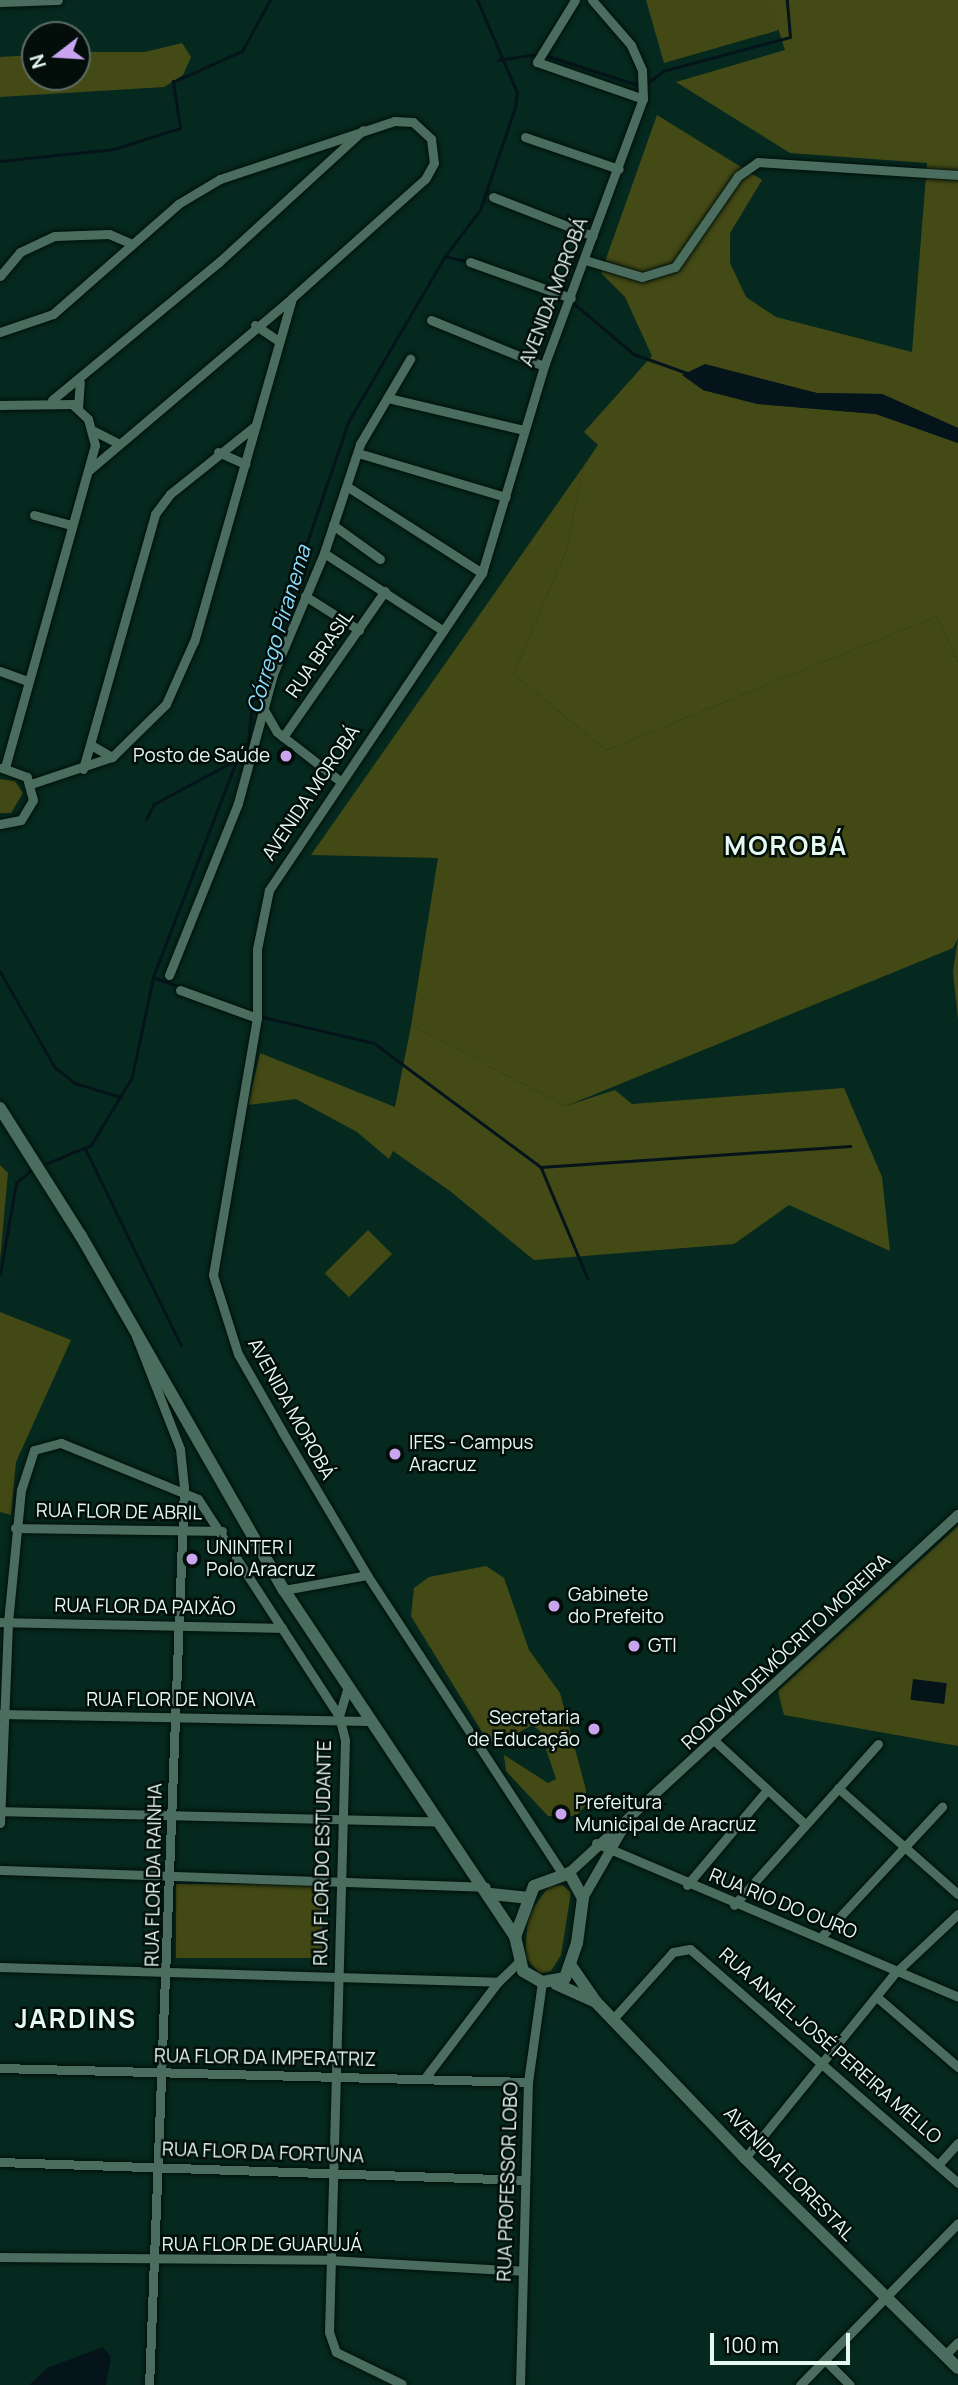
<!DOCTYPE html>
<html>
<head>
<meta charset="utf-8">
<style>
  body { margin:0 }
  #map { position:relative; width:958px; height:2385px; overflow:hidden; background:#06291f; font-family:Manrope,sans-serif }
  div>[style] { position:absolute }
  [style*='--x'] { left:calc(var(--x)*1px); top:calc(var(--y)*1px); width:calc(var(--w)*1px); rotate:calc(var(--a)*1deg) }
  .green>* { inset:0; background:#434914; transform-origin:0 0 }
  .forest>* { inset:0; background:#444a16 }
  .water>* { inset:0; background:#05141a; transform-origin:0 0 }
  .stream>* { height:2.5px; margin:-1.25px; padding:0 1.25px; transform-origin:1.25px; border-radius:1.25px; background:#05141a }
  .roads { filter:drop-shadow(0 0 2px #001009) drop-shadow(0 0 2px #001009) }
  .minor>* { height:9px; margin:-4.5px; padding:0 4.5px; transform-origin:4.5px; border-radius:4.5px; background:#4b6d60 }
  .tertiary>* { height:10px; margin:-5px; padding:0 5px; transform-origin:5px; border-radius:5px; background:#4b6d60 }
  .secondary>* { height:12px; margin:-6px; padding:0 6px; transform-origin:6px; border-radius:6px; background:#4b6d60 }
  .dots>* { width:19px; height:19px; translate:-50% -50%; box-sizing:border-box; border:4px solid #030e0a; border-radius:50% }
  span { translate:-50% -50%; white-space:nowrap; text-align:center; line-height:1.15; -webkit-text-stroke:5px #030e0a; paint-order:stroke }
  .street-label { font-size:19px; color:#e6f9f1 }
  .poi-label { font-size:19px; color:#e6f9f1 }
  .right { translate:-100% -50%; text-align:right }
  .left { translate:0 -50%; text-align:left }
  .water-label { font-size:21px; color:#8bddfc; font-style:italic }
  .district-label { font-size:26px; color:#e6f9f1; font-weight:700; letter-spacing:2px }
  .north { position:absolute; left:21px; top:21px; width:70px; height:70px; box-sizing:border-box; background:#030e0a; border:2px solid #5e6c66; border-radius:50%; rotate:253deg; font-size:19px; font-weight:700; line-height:28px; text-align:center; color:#e6f9f1 }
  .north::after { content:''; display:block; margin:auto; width:24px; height:32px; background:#c8a5ee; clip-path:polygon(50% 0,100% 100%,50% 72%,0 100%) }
  .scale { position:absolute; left:710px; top:2333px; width:140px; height:32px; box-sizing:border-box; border:4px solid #e6f9f1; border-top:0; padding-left:9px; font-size:21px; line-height:24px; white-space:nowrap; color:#e6f9f1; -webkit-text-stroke:5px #030e0a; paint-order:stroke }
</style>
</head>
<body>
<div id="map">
  <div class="green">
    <div style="clip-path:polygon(646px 0,770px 0,779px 30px,664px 63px)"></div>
    <div style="clip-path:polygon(583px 467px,567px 549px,514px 674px,606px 750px,937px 616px,958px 662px,958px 938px,953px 948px,566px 1106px,411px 1026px,438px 858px,311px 855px)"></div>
    <div style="clip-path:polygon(0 779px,15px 781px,23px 793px,11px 813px,0 813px)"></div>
    <div style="clip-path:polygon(0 1165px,8px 1173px,0 1260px)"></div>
    <div style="left:368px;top:1230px;width:34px;height:61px;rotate:45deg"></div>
    <div style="clip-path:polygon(0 1312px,71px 1340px,16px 1462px,11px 1515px,0 1512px)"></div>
    <div style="clip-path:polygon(958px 1526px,958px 1746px,784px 1715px,778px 1691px)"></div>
    <div style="left:176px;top:1884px;width:146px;height:74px"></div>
    <div style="clip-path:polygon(562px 1885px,571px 1892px,561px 1955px,551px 1971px,540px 1974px,525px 1957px,528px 1915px,549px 1886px)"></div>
  </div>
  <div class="forest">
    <div style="clip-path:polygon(769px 0,958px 0,958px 428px,882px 394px,817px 393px,764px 381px,703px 390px,757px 404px,876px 414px,958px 443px,958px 662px,937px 616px,606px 750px,514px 674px,567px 549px,583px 467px,598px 445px,584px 432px,652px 356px,625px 297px,601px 273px,657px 115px,762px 180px,730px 233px,730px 263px,746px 297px,776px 317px,912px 352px,927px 163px,790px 153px,676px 82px,785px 50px)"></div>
    <div style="clip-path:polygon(182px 43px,191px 57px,183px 75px,164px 87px,0 97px,0 57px,35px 55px,35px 77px,77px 77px,77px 52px,145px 52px)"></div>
    <div style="clip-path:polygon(958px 938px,958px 1019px,953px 972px)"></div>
    <div style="clip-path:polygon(411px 1026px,566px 1106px,615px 1090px,632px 1104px,844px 1088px,882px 1177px,890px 1251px,789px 1205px,734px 1244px,534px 1260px,450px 1191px,393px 1151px,389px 1159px,357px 1132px,296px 1099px,248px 1105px,260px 1053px,395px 1107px)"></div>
    <div style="clip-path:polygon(486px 1566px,504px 1578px,529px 1650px,560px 1693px,586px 1790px,586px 1805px,576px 1816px,548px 1816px,506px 1771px,504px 1755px,548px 1783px,556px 1779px,540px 1731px,532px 1725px,497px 1745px,487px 1740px,411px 1616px,414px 1588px,429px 1577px)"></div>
  </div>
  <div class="water">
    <div style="clip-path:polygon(705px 364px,817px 393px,882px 394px,958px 428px,958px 443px,876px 414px,758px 404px,703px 390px,682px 375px)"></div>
    <div style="left:913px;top:1679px;width:34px;height:21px;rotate:7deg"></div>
    <div style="clip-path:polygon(103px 2347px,111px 2357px,106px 2385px,29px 2385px,47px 2368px)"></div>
  </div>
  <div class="stream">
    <div style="--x:545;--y:55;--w:98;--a:17.9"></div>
    <div style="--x:498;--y:60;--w:40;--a:-8.5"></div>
    <div style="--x:645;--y:85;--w:23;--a:-38"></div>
    <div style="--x:663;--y:71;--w:131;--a:-15"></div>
    <div style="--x:790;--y:37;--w:37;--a:-95"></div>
    <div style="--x:0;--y:161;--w:115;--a:-6"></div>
    <div style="--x:114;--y:149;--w:69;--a:-17.7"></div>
    <div style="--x:180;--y:128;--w:47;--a:-98.7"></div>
    <div style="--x:173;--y:82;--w:76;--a:-24.2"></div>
    <div style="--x:242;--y:51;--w:58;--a:-61.2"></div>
    <div style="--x:445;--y:256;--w:25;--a:14"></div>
    <div style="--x:570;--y:300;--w:84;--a:40.2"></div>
    <div style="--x:634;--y:354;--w:56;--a:19.7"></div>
    <div style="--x:238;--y:757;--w:9;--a:-13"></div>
    <div style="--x:247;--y:755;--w:52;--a:-84.5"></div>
    <div style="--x:252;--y:703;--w:297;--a:-71.1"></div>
    <div style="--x:348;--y:422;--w:192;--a:-59.7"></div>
    <div style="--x:445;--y:256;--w:58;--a:-52.7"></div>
    <div style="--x:480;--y:210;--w:109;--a:-71.2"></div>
    <div style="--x:515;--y:107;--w:14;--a:-82"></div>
    <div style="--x:517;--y:93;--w:101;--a:-113.3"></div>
    <div style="--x:146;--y:819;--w:17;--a:-62"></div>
    <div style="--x:154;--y:804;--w:93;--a:-28.2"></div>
    <div style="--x:0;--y:971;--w:111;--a:60.2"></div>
    <div style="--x:55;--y:1067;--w:26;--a:39"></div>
    <div style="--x:75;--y:1083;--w:48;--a:16.9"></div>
    <div style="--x:153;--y:977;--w:29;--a:20"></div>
    <div style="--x:259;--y:1016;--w:118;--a:13.2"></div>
    <div style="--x:374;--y:1043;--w:208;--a:36.6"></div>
    <div style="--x:541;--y:1167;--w:310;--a:-3.9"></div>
    <div style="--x:86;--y:1150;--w:217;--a:64"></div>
    <div style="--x:41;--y:1166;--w:54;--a:-22.8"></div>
    <div style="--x:91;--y:1145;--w:79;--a:-58.9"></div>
    <div style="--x:132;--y:1077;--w:102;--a:-78.1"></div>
    <div style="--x:153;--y:977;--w:236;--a:-68.9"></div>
    <div style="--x:541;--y:1167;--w:121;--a:67.2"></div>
    <div style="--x:0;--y:1274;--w:92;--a:-80"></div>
    <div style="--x:16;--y:1183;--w:23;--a:-40"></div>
  </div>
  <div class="roads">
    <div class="minor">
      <div style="--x:575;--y:0;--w:73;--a:121.5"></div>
      <div style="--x:537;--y:62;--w:112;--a:19.2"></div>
      <div style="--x:0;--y:2;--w:58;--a:-2"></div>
      <div style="--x:525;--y:137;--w:99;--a:18.8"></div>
      <div style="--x:493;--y:197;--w:107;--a:21.3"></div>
      <div style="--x:585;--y:260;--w:59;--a:16.6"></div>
      <div style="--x:642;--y:277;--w:34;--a:-17"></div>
      <div style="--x:675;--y:267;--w:111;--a:-55.3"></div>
      <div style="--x:738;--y:176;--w:24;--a:-35"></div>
      <div style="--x:758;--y:162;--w:200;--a:3.7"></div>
      <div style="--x:470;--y:262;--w:107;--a:19.6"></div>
      <div style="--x:0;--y:276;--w:31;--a:-50"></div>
      <div style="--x:20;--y:252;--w:38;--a:-25"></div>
      <div style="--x:55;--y:236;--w:54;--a:-2.1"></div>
      <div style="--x:109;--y:234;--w:25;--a:23"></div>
      <div style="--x:431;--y:320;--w:122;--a:22.2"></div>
      <div style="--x:255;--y:325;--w:29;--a:34"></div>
      <div style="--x:0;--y:332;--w:56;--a:-18.8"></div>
      <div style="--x:53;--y:314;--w:167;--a:-41.3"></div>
      <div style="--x:178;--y:204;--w:49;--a:-30.8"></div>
      <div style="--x:220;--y:179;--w:183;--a:-18.4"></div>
      <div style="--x:394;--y:121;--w:19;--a:3"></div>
      <div style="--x:413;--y:122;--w:25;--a:43"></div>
      <div style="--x:431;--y:139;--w:24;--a:83"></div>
      <div style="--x:434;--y:163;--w:18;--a:119"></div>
      <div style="--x:425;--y:179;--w:178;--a:138.2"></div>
      <div style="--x:292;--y:298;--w:357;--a:105.9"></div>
      <div style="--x:194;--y:641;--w:69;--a:114"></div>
      <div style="--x:166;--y:704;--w:76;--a:135.5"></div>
      <div style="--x:112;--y:757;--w:85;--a:161.6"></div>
      <div style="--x:388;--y:398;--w:139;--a:13.3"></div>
      <div style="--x:52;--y:400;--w:217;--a:-39.6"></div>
      <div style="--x:219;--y:262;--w:195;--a:-42.5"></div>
      <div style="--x:0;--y:405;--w:72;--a:-0.8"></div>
      <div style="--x:72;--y:404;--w:22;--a:43"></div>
      <div style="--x:88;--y:419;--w:27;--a:75"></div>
      <div style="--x:95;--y:445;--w:334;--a:105.6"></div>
      <div style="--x:78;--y:408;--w:26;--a:-86"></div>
      <div style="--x:94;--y:431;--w:27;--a:27"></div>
      <div style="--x:218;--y:452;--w:30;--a:24"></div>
      <div style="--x:358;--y:453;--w:154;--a:16.6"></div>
      <div style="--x:88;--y:471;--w:267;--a:-40.3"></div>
      <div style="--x:348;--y:487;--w:159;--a:32.7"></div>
      <div style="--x:34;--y:515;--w:39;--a:15"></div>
      <div style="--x:333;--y:525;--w:58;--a:35.9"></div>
      <div style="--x:324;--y:553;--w:141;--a:33.1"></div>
      <div style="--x:305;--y:596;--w:64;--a:32.2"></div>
      <div style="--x:0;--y:671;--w:30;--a:20"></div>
      <div style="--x:263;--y:708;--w:28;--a:60"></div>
      <div style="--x:277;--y:732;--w:80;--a:37.9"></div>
      <div style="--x:283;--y:737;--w:178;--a:-55.1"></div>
      <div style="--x:91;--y:745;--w:24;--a:30"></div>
      <div style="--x:83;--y:769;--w:265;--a:-74.2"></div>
      <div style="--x:155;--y:514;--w:25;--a:-53"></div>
      <div style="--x:170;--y:494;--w:110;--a:-38.7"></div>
      <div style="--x:0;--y:824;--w:21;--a:-11"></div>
      <div style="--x:21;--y:820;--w:23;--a:-59"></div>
      <div style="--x:33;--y:800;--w:24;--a:-105"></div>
      <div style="--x:27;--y:777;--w:27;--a:-160"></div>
      <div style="--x:169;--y:975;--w:185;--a:-68.1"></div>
      <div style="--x:238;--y:803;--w:134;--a:-74.8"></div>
      <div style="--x:273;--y:674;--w:131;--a:-67.1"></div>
      <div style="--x:324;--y:553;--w:115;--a:-71.7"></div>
      <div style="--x:360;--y:444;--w:99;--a:-59.5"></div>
      <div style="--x:180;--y:990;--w:82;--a:20"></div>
      <div style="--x:136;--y:1336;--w:121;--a:68.7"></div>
      <div style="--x:180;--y:1449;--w:39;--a:84"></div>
      <div style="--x:184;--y:1488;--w:898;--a:92.23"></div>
      <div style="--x:15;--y:1528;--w:207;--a:0.8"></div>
      <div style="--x:284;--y:1590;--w:84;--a:-10.2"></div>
      <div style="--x:0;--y:1622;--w:282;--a:1.2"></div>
      <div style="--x:0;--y:1714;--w:368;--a:1.1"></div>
      <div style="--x:339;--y:1716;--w:31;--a:-73"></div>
      <div style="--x:716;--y:1742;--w:121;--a:42.7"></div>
      <div style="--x:838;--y:1788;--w:160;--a:41.5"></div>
      <div style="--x:0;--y:1811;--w:440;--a:1.4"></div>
      <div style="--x:0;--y:1823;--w:201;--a:-87.7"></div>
      <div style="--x:8;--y:1622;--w:133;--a:-84.4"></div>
      <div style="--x:21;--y:1490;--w:42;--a:-72"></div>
      <div style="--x:34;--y:1450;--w:28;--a:-15"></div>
      <div style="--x:61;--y:1443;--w:148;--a:22.2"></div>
      <div style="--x:198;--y:1499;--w:259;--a:57"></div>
      <div style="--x:339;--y:1716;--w:25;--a:76"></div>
      <div style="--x:345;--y:1740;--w:592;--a:91.55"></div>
      <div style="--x:329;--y:2332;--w:21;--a:71"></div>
      <div style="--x:336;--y:2352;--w:73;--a:25.9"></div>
      <div style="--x:596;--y:1843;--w:393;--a:23"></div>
      <div style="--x:0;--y:1870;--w:486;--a:2"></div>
      <div style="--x:562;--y:1873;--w:356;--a:-123.2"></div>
      <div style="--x:367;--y:1575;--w:167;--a:-120.6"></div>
      <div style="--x:282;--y:1431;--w:89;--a:-119.7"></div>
      <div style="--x:238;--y:1354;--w:83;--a:-107.6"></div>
      <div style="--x:213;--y:1275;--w:261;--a:-80.3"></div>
      <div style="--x:257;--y:1018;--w:69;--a:-90"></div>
      <div style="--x:257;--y:949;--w:60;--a:-78.5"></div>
      <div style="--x:269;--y:890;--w:382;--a:-56.1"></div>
      <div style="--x:482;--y:573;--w:216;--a:-73.3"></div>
      <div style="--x:544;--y:366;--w:285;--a:-69.7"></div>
      <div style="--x:643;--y:99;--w:29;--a:-92"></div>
      <div style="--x:642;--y:70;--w:27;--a:-114"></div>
      <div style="--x:631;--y:45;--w:60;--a:-130.9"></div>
      <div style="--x:687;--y:1885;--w:124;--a:-49.9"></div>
      <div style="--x:734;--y:1905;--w:216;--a:-48.2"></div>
      <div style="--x:821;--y:1937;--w:178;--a:-47.1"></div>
      <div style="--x:0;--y:1967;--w:498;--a:1.7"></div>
      <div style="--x:498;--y:1982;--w:29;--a:-44"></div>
      <div style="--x:878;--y:1998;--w:106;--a:40.8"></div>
      <div style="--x:613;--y:2019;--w:90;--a:-48.2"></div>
      <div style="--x:673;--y:1952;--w:17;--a:-10"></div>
      <div style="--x:690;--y:1949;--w:356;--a:41.1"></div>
      <div style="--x:0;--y:2068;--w:528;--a:1.52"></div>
      <div style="--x:425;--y:2078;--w:121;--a:-52.8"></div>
      <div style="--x:745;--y:2158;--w:235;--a:-51"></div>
      <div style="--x:893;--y:1975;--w:89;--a:-43.2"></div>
      <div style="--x:0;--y:2162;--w:525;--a:1.96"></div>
      <div style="--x:938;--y:2165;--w:30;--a:-48"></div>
      <div style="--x:0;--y:2257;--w:329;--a:0.5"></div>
      <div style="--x:329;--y:2260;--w:194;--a:3.2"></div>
      <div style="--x:945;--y:2355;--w:18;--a:-45"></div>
      <div style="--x:825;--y:2360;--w:35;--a:45"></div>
      <div style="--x:520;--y:2385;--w:303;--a:-88.5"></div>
      <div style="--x:528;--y:2082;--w:101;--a:-82"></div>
      <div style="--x:800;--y:2385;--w:226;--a:-45.7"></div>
    </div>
    <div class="tertiary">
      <div style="--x:569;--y:1873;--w:529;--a:-42.62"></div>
      <div style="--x:583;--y:1898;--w:84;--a:-60.1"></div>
    </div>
    <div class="secondary">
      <div style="--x:0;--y:1108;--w:151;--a:57.7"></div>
      <div style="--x:81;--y:1236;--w:408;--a:60.2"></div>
      <div style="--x:284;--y:1590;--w:417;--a:56.3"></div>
      <div style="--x:569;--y:1873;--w:29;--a:61"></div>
      <div style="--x:583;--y:1898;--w:45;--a:97.6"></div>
      <div style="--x:577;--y:1943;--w:37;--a:109"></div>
      <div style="--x:565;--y:1978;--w:23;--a:170"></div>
      <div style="--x:542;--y:1982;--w:22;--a:-150"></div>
      <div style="--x:523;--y:1971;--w:35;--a:-103"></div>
      <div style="--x:515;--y:1937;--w:54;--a:-69.6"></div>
      <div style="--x:534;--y:1886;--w:37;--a:-20"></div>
      <div style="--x:491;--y:1894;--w:36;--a:6"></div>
      <div style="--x:571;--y:1966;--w:44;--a:55.2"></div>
      <div style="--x:596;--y:2002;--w:216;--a:46.3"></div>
      <div style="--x:745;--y:2158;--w:299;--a:44.6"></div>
      <div style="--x:556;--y:1984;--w:44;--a:24.2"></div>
    </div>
  </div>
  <div class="dots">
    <div style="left:286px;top:756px;background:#c8a5ee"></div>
    <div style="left:395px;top:1454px;background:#c8a5ee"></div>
    <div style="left:192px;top:1559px;background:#c8a5ee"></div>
    <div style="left:554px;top:1606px;background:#c8a5ee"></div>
    <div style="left:634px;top:1646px;background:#c8a5ee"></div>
    <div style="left:594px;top:1729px;background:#c8a5ee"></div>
    <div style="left:561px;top:1814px;background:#c8a5ee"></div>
  </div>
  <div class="street-label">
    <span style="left:554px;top:292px;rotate:-69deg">AVENIDA MOROBÁ</span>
    <span style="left:320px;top:654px;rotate:-55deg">RUA BRASIL</span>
    <span style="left:311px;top:793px;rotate:-56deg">AVENIDA MOROBÁ</span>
    <span style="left:291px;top:1409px;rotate:61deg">AVENIDA MOROBÁ</span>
    <span style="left:119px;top:1512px;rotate:1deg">RUA FLOR DE ABRIL</span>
    <span style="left:145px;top:1607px;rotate:1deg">RUA FLOR DA PAIXÃO</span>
    <span style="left:786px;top:1652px;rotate:-43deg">RODOVIA DEMÓCRITO MOREIRA</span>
    <span style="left:171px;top:1700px">RUA FLOR DE NOIVA</span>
    <span style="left:323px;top:1853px;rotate:-89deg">RUA FLOR DO ESTUDANTE</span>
    <span style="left:154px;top:1875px;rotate:-89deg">RUA FLOR DA RAINHA</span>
    <span style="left:783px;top:1904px;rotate:22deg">RUA RIO DO OURO</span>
    <span style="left:830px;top:2046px;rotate:41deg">RUA ANAEL JOSÉ PEREIRA MELLO</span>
    <span style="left:265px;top:2058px;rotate:1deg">RUA FLOR DA IMPERATRIZ</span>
    <span style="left:263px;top:2153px;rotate:2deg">RUA FLOR DA FORTUNA</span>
    <span style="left:789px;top:2174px;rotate:46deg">AVENIDA FLORESTAL</span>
    <span style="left:508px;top:2182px;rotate:-88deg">RUA PROFESSOR LOBO</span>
    <span style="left:262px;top:2245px">RUA FLOR DE GUARUJÁ</span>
  </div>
  <div class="poi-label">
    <span class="right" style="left:270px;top:756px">Posto de Saúde</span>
    <span class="left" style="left:409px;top:1454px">IFES - Campus<br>Aracruz</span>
    <span class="left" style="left:206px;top:1559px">UNINTER |<br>Polo Aracruz</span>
    <span class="left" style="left:568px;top:1606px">Gabinete<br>do Prefeito</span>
    <span class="left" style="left:648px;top:1646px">GTI</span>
    <span class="right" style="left:580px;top:1729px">Secretaria<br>de Educação</span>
    <span class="left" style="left:575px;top:1814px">Prefeitura<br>Municipal de Aracruz</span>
  </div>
  <div class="water-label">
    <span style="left:278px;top:629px;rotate:-73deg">Córrego Piranema</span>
  </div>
  <div class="district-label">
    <span style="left:786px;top:846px">MOROBÁ</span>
    <span style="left:76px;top:2019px">JARDINS</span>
  </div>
  <div class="north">N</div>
  <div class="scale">100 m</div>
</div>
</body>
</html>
